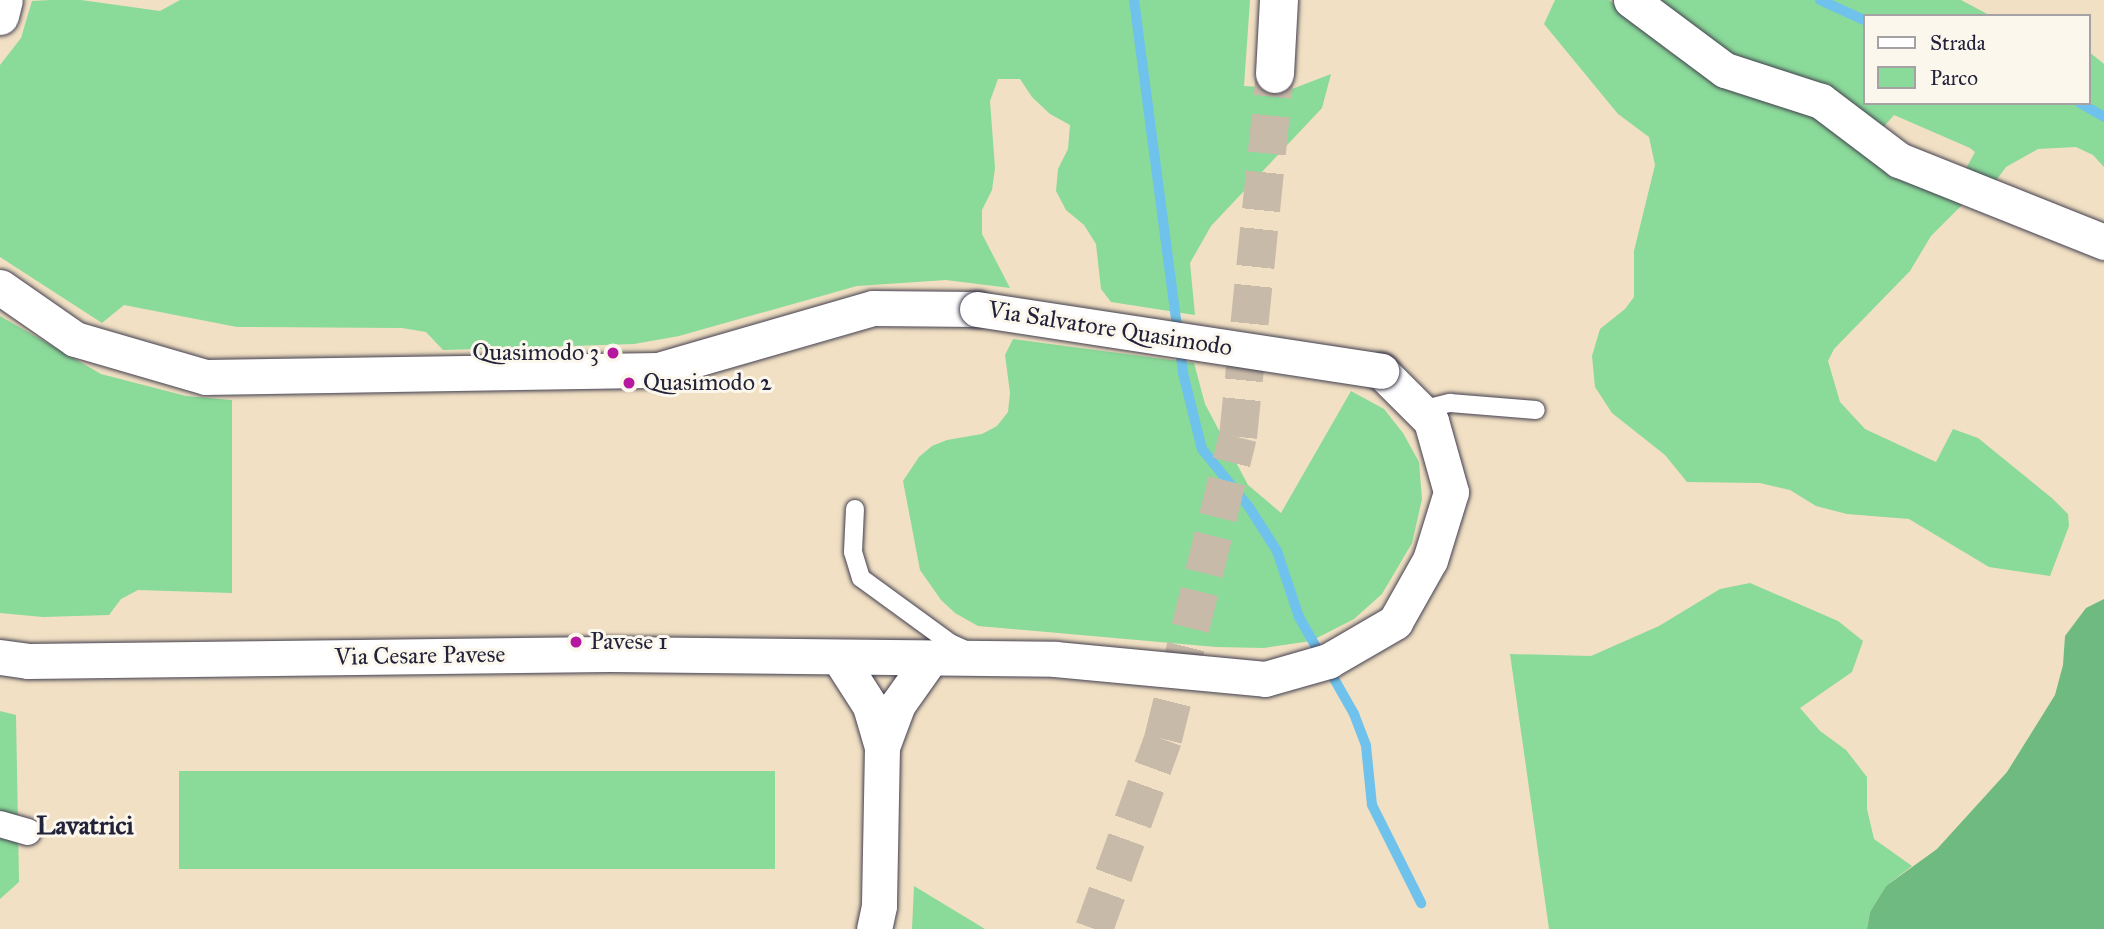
<!DOCTYPE html>
<html>
<head>
<meta charset="utf-8">
<style>
  body { margin:0 }
  #map { position:relative; width:2104px; height:929px; overflow:hidden; background:#f1e0c3; font-family:"IM FELL Great Primer",serif }
  div>[style] { position:absolute }
  [style*='--x'] { left:calc(var(--x)*1px); top:calc(var(--y)*1px); width:calc(var(--w)*1px); rotate:calc(var(--a)*1deg) }
  .green>* { inset:0; background:#8ada99; transform-origin:0 0 }
  .forest>* { inset:0; background:#6fba81 }
  .stream>* { height:10px; margin:-5px; padding:0 5px; transform-origin:5px; border-radius:5px; background:#6fc2eb }
  .motorway-tunnel>* { height:38px; margin-top:-19px; transform-origin:0; background:repeating-linear-gradient(90deg,#c8baa8 0 38px,transparent 0 57px) }
  .roads { filter:drop-shadow(0 0 2px #413e4f) drop-shadow(0 0 2px #413e4f) }
  .service>* { height:18px; margin:-9px; padding:0 9px; transform-origin:9px; border-radius:9px; background:#fff }
  .pedestrian>* { height:26px; margin:-13px; padding:0 13px; transform-origin:13px; border-radius:13px; background:#fff }
  .minor>* { height:35px; margin:-17.5px; padding:0 17.5px; transform-origin:17.5px; border-radius:17.5px; background:#fff }
  .tertiary>* { height:38px; margin:-19px; padding:0 19px; transform-origin:19px; border-radius:19px; background:#fff }
  .motorway>* { height:38px; margin:-19px; padding:0 19px; transform-origin:19px; border-radius:19px; background:#fff }
  .bridges { filter:drop-shadow(0 0 2px #413e4f) drop-shadow(0 0 2px #413e4f) }
  .minor-bridge>* { height:35px; margin:-17.5px; padding:0 17.5px; transform-origin:17.5px; border-radius:17.5px; background:#fff }
  .dots>* { width:19px; height:19px; translate:-50% -50%; box-sizing:border-box; border:4px solid #fbf7ec; border-radius:50% }
  span { translate:-50% -50%; white-space:nowrap; text-align:center; line-height:1.15; -webkit-text-stroke:6px #fbf7ec; paint-order:stroke }
  .street-label { font-size:24px; color:#22223b }
  .poi-label { font-size:24px; color:#22223b }
  .right { translate:-100% -50%; text-align:right }
  .left { translate:0 -50%; text-align:left }
  .neighbourhood-label { font-size:26px; color:#22223b; font-weight:700 }
  .legend { position:absolute; left:1863px; top:14px; width:228px; height:91px; box-sizing:border-box; background:#fbf7ec; border:2px solid #a4a2a5; margin:0; padding:9px 12px; list-style:none; font-size:21px; color:#22223b }
  .legend li { display:flex; align-items:center; gap:14px; height:35px }
  .legend b { width:35px; border:2px solid #a4a2a5 }
</style>
</head>
<body>
<div id="map">
  <div class="green">
    <div style="clip-path:polygon(50px 0,81px 0,160px 11px,180px 0,1250px 0,1244px 86px,1292px 89px,1331px 74px,1322px 108px,1211px 226px,1190px 263px,1195px 315px,1111px 302px,1101px 289px,1096px 244px,1084px 225px,1066px 210px,1056px 191px,1058px 169px,1068px 149px,1070px 125px,1050px 114px,1032px 97px,1020px 79px,998px 79px,990px 101px,995px 168px,992px 190px,982px 210px,982px 234px,1010px 288px,946px 280px,857px 286px,679px 336px,634px 344px,443px 350px,426px 332px,402px 328px,237px 327px,124px 305px,102px 323px,0 257px,0 65px,21px 38px,32px 1px)"></div>
    <div style="clip-path:polygon(1555px 0,1609px 0,1671px 53px,1703px 70px,1785px 96px,1967px 200px,1931px 236px,1910px 271px,1834px 349px,1828px 361px,1840px 402px,1865px 429px,1936px 462px,1953px 429px,1978px 438px,2053px 499px,2068px 514px,2069px 526px,2050px 576px,1989px 567px,1909px 519px,1847px 514px,1816px 506px,1790px 490px,1760px 483px,1687px 482px,1665px 455px,1612px 413px,1595px 387px,1592px 356px,1600px 329px,1625px 309px,1634px 297px,1634px 251px,1655px 165px,1649px 137px,1618px 114px,1544px 24px)"></div>
    <div style="clip-path:polygon(1645px 0,1961px 0,1991px 16px,1864px 16px,1864px 103px,2088px 103px,2088px 51px,2104px 64px,2104px 167px,2093px 155px,2076px 147px,2038px 149px,2006px 167px,1992px 186px,1963px 174px,1975px 152px,1970px 148px,1894px 115px,1881px 130px,1708px 50px)"></div>
    <div style="clip-path:polygon(0 316px,101px 374px,186px 396px,232px 400px,232px 593px,138px 590px,121px 599px,109px 615px,43px 617px,0 613px)"></div>
    <div style="clip-path:polygon(1013px 339px,1194px 363px,1205px 404px,1248px 485px,1281px 513px,1351px 391px,1384px 409px,1403px 433px,1419px 462px,1422px 499px,1412px 543px,1382px 594px,1354px 619px,1311px 641px,1264px 648px,1216px 647px,978px 626px,955px 613px,941px 600px,920px 570px,903px 481px,919px 457px,932px 446px,947px 440px,982px 434px,997px 426px,1008px 412px,1010px 393px,1005px 355px)"></div>
    <div style="clip-path:polygon(1750px 583px,1838px 621px,1863px 641px,1852px 672px,1800px 708px,1820px 731px,1846px 750px,1867px 777px,1867px 809px,1874px 839px,1912px 866px,1886px 886px,1870px 912px,1867px 929px,1549px 929px,1510px 654px,1591px 656px,1659px 626px,1720px 589px)"></div>
    <div style="clip-path:polygon(0 711px,16px 715px,19px 882px,0 899px)"></div>
    <div style="left:775px;top:771px;width:98px;height:596px;rotate:90deg"></div>
    <div style="clip-path:polygon(914px 886px,985px 929px,912px 929px)"></div>
  </div>
  <div class="forest">
    <div style="clip-path:polygon(2104px 599px,2104px 929px,1867px 929px,1870px 912px,1886px 886px,1937px 849px,2007px 772px,2055px 695px,2063px 665px,2065px 636px,2086px 608px)"></div>
  </div>
  <div class="stream">
    <div style="--x:1134;--y:0;--w:376;--a:82.5"></div>
    <div style="--x:1183;--y:373;--w:78;--a:76"></div>
    <div style="--x:1202;--y:449;--w:75;--a:51"></div>
    <div style="--x:1249;--y:507;--w:52;--a:57.5"></div>
    <div style="--x:1277;--y:551;--w:70;--a:71.6"></div>
    <div style="--x:1299;--y:617;--w:112;--a:60.4"></div>
    <div style="--x:1354;--y:714;--w:34;--a:69"></div>
    <div style="--x:1366;--y:746;--w:59;--a:84.2"></div>
    <div style="--x:1372;--y:805;--w:110;--a:63.4"></div>
    <div style="--x:1820;--y:0;--w:48;--a:24.4"></div>
    <div style="--x:2080;--y:103;--w:28;--a:30"></div>
  </div>
  <div class="motorway-tunnel">
    <div style="--x:1094;--y:929;--w:202;--a:-70"></div>
    <div style="--x:1163;--y:739;--w:311;--a:-76.1"></div>
    <div style="--x:1238;--y:437;--w:365;--a:-84.2"></div>
  </div>
  <div class="roads">
    <div class="service">
      <div style="--x:1421;--y:410;--w:30;--a:-14"></div>
      <div style="--x:1450;--y:403;--w:86;--a:4.7"></div>
      <div style="--x:855;--y:509;--w:43;--a:92.7"></div>
      <div style="--x:853;--y:552;--w:27;--a:73"></div>
      <div style="--x:861;--y:578;--w:110;--a:36.1"></div>
      <div style="--x:950;--y:643;--w:20;--a:24"></div>
    </div>
    <div class="pedestrian">
      <div style="--x:0;--y:824;--w:29;--a:16"></div>
    </div>
    <div class="minor">
      <div style="--x:1631;--y:0;--w:117;--a:36.7"></div>
      <div style="--x:1725;--y:70;--w:101;--a:17.9"></div>
      <div style="--x:1821;--y:101;--w:98;--a:37.1"></div>
      <div style="--x:1899;--y:160;--w:221;--a:21.8"></div>
      <div style="--x:0;--y:287;--w:91;--a:34.7"></div>
      <div style="--x:75;--y:339;--w:136;--a:16.2"></div>
      <div style="--x:206;--y:377;--w:452;--a:-0.9"></div>
      <div style="--x:658;--y:370;--w:224;--a:-16.1"></div>
      <div style="--x:873;--y:308;--w:104;--a:0.6"></div>
      <div style="--x:0;--y:657;--w:28;--a:8"></div>
      <div style="--x:28;--y:661;--w:582;--a:-0.69"></div>
      <div style="--x:610;--y:654;--w:445;--a:0.6"></div>
      <div style="--x:1055;--y:659;--w:211;--a:5.4"></div>
      <div style="--x:1265;--y:679;--w:66;--a:-15.9"></div>
      <div style="--x:1328;--y:661;--w:78;--a:-30.2"></div>
      <div style="--x:1395;--y:622;--w:71;--a:-60.6"></div>
      <div style="--x:1430;--y:560;--w:71;--a:-72.8"></div>
      <div style="--x:1451;--y:492;--w:74;--a:-105.7"></div>
      <div style="--x:1431;--y:421;--w:71;--a:-135"></div>
      <div style="--x:840;--y:659;--w:56;--a:57.4"></div>
      <div style="--x:870;--y:706;--w:43;--a:73.7"></div>
      <div style="--x:882;--y:747;--w:159;--a:91.1"></div>
      <div style="--x:879;--y:906;--w:24;--a:102"></div>
      <div style="--x:882;--y:747;--w:46;--a:-69.6"></div>
      <div style="--x:898;--y:704;--w:55;--a:-54.6"></div>
    </div>
    <div class="tertiary">
      <div style="--x:0;--y:16;--w:16;--a:-76"></div>
    </div>
    <div class="motorway">
      <div style="--x:1275;--y:74;--w:74;--a:-86.9"></div>
    </div>
  </div>
  <div class="bridges">
    <div class="minor-bridge">
      <div style="--x:977;--y:309;--w:409;--a:8.7"></div>
    </div>
  </div>
  <div class="dots">
    <div style="left:613px;top:353px;background:#b5179e"></div>
    <div style="left:629px;top:383px;background:#b5179e"></div>
    <div style="left:576px;top:642px;background:#b5179e"></div>
  </div>
  <div class="street-label">
    <span style="left:1110px;top:329px;rotate:9deg">Via Salvatore Quasimodo</span>
    <span style="left:420px;top:656px;rotate:-1deg">Via Cesare Pavese</span>
  </div>
  <div class="poi-label">
    <span class="right" style="left:599px;top:353px">Quasimodo 3</span>
    <span class="left" style="left:643px;top:383px">Quasimodo 2</span>
    <span class="left" style="left:590px;top:642px">Pavese 1</span>
  </div>
  <div class="neighbourhood-label">
    <span style="left:85px;top:826px">Lavatrici</span>
  </div>
  <ul class="legend">
  <li><b style="height:9px;background:#fff"></b>Strada</li>
  <li><b style="height:19px;background:#8ada99"></b>Parco</li>
  </ul>
</div>
</body>
</html>
